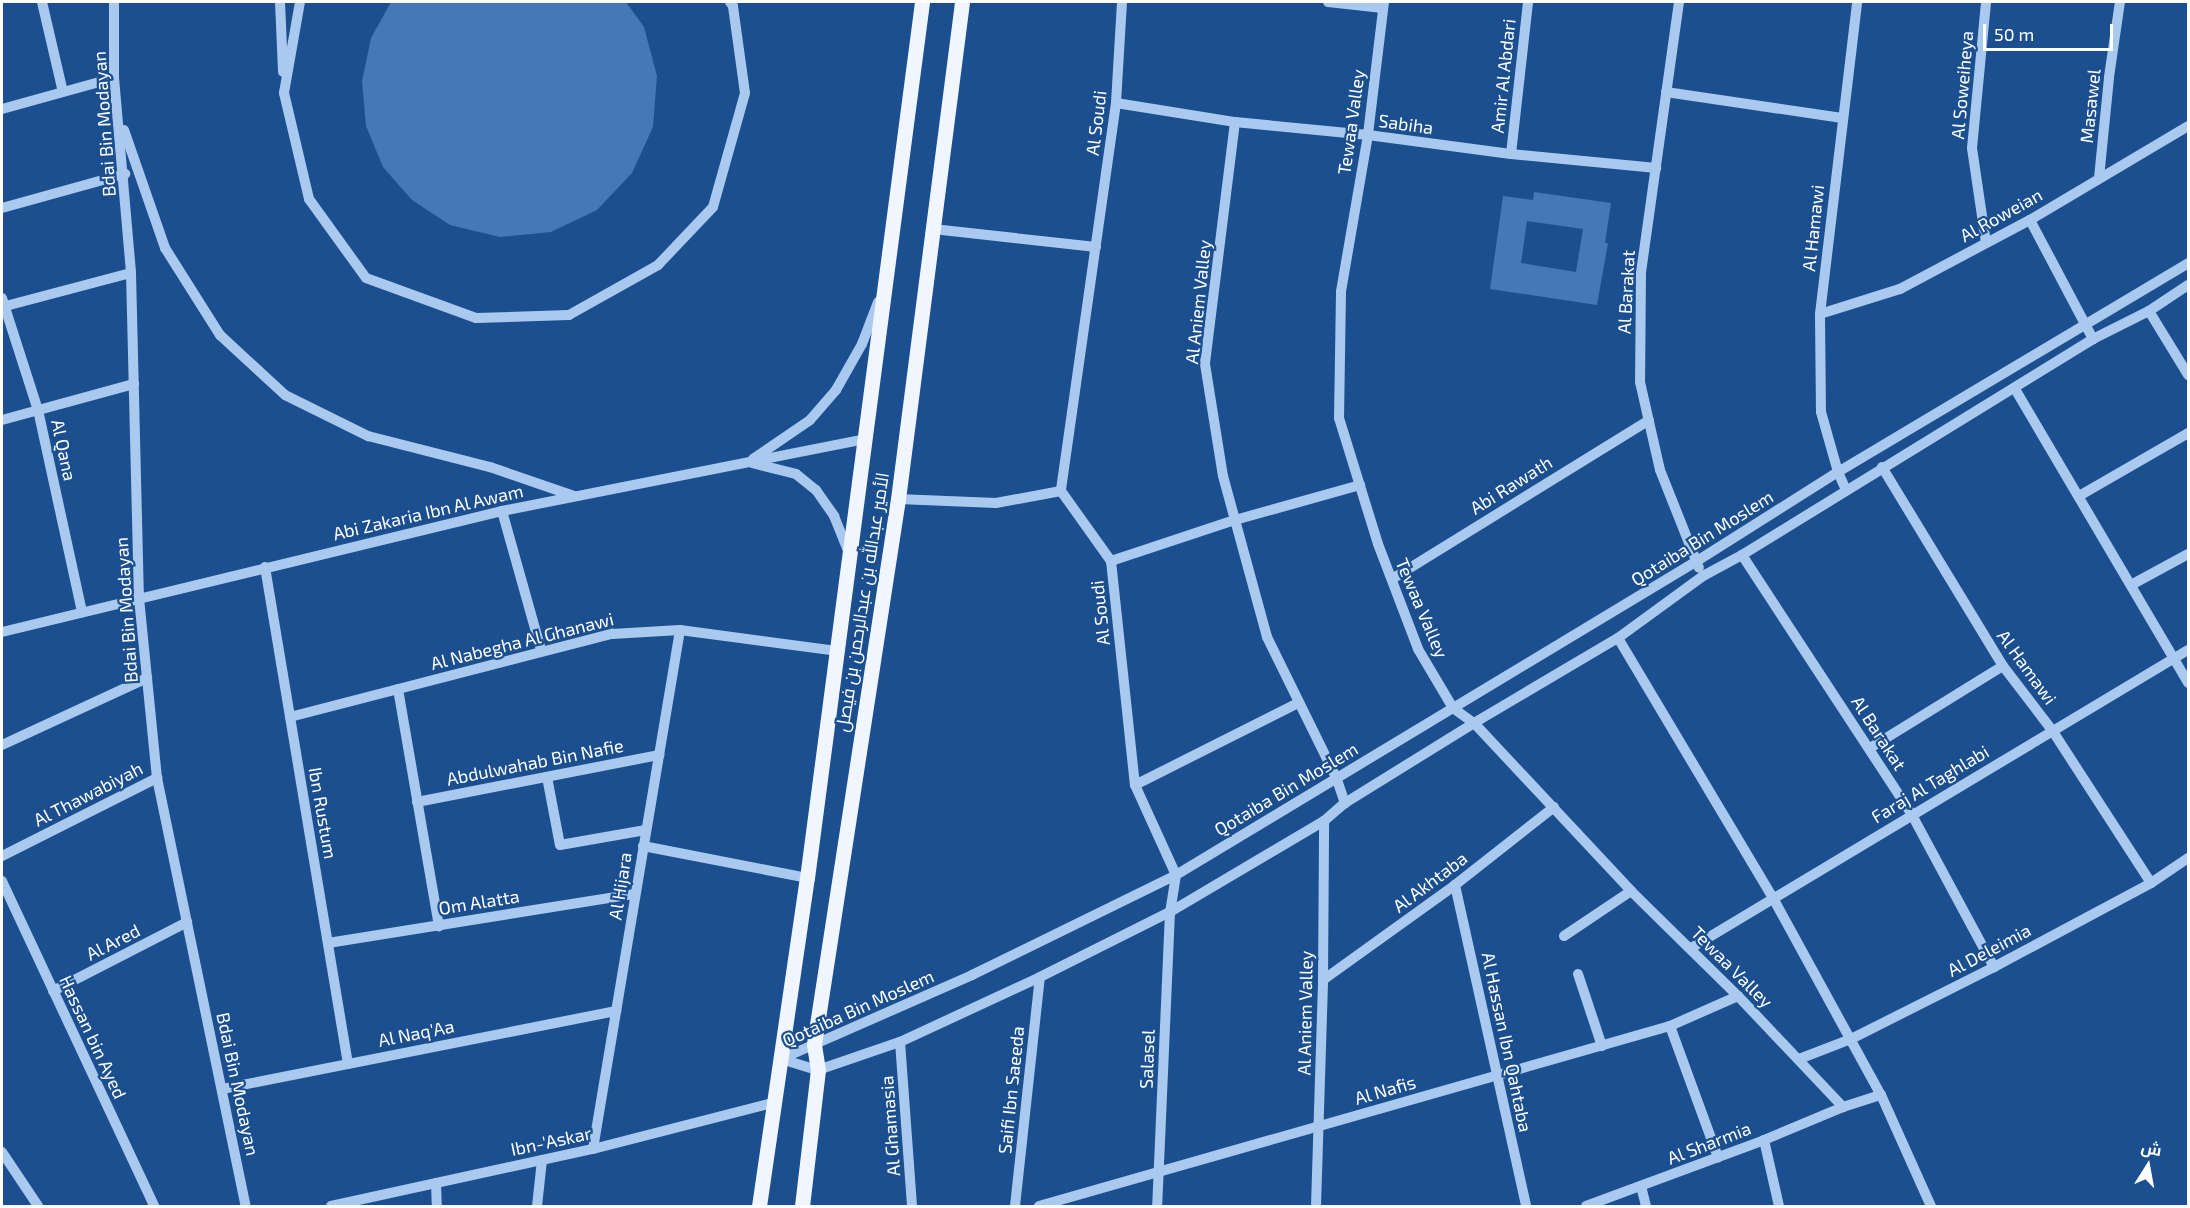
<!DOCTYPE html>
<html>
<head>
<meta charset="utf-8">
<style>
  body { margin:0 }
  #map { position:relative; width:2190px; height:1208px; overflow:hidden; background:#1b4f8f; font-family:"Exo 2",Cairo,sans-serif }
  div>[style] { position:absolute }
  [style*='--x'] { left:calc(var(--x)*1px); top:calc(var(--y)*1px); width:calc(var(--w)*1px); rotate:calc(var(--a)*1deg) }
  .building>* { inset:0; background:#4478b7 }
  .minor>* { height:10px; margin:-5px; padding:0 5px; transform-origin:5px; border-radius:5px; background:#a9c9ee }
  .major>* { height:15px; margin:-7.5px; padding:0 7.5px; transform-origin:7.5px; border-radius:7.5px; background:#f0f6ff }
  span { translate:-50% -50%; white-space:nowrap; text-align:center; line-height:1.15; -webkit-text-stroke:4.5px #1b4f8f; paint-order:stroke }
  .street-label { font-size:18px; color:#fff }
  .frame { position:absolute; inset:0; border:3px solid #fff; pointer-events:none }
  .north { position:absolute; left:2118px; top:1136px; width:60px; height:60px; -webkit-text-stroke:4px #1b4f8f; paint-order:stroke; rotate:11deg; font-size:16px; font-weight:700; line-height:24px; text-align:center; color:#fff }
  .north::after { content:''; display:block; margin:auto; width:21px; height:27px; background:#fff; clip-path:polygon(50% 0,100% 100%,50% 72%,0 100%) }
  .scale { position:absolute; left:1983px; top:24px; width:130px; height:27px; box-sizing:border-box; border:3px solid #fff; border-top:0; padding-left:8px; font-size:18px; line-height:21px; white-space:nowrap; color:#fff; -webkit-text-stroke:4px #1b4f8f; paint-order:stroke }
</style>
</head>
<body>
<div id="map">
  <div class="building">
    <div style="clip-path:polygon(391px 2px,626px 2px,644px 27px,657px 76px,653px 127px,632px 173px,597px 210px,551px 232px,500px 237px,450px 225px,412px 200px,383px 167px,366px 126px,362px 81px,371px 38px)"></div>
    <div style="clip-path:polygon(evenodd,1534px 192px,1611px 203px,1605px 243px,1608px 243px,1597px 305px,1490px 289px,1503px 196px,1533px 200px,1534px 192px,1527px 221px,1583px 229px,1576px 272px,1521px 263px,1527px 221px)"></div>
  </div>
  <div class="minor">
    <div style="--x:42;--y:2;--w:92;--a:76.9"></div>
    <div style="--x:114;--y:2;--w:76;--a:90"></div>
    <div style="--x:114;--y:78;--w:196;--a:85"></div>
    <div style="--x:131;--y:273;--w:325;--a:88.6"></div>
    <div style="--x:139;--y:598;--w:181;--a:84.3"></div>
    <div style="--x:157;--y:778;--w:437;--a:78.3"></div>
    <div style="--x:280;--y:2;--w:70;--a:87.5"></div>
    <div style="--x:300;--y:2;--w:92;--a:100"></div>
    <div style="--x:284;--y:93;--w:109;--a:76.7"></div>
    <div style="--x:309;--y:199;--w:97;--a:54.2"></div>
    <div style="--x:366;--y:278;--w:117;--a:20"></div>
    <div style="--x:476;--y:318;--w:93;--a:-1.8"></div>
    <div style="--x:569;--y:315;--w:102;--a:-29.3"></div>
    <div style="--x:658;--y:265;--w:80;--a:-46.5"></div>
    <div style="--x:713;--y:207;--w:118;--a:-74.3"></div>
    <div style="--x:745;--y:93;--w:88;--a:-97.9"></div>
    <div style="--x:733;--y:6;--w:5;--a:-127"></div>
    <div style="--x:1122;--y:2;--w:101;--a:93.4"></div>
    <div style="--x:1116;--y:103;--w:392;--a:98.1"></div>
    <div style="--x:1061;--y:491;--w:86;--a:54.5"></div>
    <div style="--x:1111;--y:561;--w:225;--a:83.9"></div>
    <div style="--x:1135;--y:785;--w:99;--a:65.5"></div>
    <div style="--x:1176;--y:875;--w:37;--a:99"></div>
    <div style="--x:1170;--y:912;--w:294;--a:92.5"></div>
    <div style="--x:1328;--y:2;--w:55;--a:6.2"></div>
    <div style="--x:1384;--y:2;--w:134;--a:96.9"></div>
    <div style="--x:1368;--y:135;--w:159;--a:99.8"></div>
    <div style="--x:1341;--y:292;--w:126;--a:90.9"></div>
    <div style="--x:1339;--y:418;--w:132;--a:72.8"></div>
    <div style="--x:1378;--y:544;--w:112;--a:69.1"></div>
    <div style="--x:1418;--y:649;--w:69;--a:59.3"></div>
    <div style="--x:1453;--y:708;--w:26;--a:36"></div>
    <div style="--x:1474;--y:723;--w:230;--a:46.9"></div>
    <div style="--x:1631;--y:891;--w:150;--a:44.5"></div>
    <div style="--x:1738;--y:996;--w:153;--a:46.6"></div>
    <div style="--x:1679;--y:2;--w:274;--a:98"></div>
    <div style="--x:1641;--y:273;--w:109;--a:90.5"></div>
    <div style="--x:1640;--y:382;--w:90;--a:77.2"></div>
    <div style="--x:1660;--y:470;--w:105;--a:68.3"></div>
    <div style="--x:1666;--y:92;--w:178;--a:8.4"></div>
    <div style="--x:1116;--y:103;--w:121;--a:9.1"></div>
    <div style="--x:1235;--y:122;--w:134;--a:5.6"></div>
    <div style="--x:1368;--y:135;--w:144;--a:7.6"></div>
    <div style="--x:1511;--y:154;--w:146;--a:5.5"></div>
    <div style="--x:2;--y:109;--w:116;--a:-15.5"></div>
    <div style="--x:1235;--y:122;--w:244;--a:97.1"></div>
    <div style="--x:1205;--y:364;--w:113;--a:80.9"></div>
    <div style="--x:1223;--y:476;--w:167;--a:74.7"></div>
    <div style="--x:1267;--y:637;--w:156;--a:63.8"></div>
    <div style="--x:1336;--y:777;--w:28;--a:71"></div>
    <div style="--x:124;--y:130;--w:125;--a:70.8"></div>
    <div style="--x:165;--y:248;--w:103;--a:57.7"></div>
    <div style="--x:220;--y:335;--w:88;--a:42.7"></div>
    <div style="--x:285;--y:395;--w:93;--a:26.3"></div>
    <div style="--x:368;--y:436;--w:126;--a:14.3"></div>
    <div style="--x:490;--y:467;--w:89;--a:19"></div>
    <div style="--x:1511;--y:154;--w:153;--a:-83.6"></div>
    <div style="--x:2099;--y:178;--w:101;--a:-84.3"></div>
    <div style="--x:2109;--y:77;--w:76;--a:-81.7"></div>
    <div style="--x:2;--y:208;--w:128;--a:-15.5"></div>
    <div style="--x:2030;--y:220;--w:135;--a:62.1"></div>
    <div style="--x:933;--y:229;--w:164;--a:6.3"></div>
    <div style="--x:1986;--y:243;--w:96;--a:-98.4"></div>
    <div style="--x:1972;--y:148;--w:147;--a:-84.5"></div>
    <div style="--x:2;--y:298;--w:118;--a:72.2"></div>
    <div style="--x:38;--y:410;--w:207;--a:77.7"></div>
    <div style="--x:2;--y:307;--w:133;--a:-14.8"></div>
    <div style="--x:2149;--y:311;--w:75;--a:58.6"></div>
    <div style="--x:1820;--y:314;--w:84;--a:-17.4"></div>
    <div style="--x:1900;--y:289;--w:147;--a:-28"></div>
    <div style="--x:2030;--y:220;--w:184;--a:-30.7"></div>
    <div style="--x:2015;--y:389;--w:341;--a:59.5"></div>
    <div style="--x:2;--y:420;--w:137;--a:-15.3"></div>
    <div style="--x:753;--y:459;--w:69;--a:-34.4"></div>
    <div style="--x:810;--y:420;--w:40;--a:-49"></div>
    <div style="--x:836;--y:390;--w:53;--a:-60.5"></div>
    <div style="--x:862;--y:344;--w:45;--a:-69.1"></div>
    <div style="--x:752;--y:463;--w:45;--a:14"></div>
    <div style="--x:796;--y:474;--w:26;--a:39"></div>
    <div style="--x:816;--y:490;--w:32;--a:55"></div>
    <div style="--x:834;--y:516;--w:38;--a:68"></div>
    <div style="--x:1882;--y:467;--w:233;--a:58.7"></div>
    <div style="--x:2003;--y:666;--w:81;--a:52.6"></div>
    <div style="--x:2052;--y:730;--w:182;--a:57.1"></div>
    <div style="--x:1846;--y:490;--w:20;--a:-114"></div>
    <div style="--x:1838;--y:472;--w:62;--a:-105.8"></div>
    <div style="--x:1821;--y:412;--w:98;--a:-90.6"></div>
    <div style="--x:1820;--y:314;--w:314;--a:-83.2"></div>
    <div style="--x:2079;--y:496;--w:126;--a:-30"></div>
    <div style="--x:898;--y:499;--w:98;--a:2.3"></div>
    <div style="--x:996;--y:503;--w:66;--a:-10.5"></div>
    <div style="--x:502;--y:511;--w:144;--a:74.3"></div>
    <div style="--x:1742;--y:555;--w:311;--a:56.8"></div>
    <div style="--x:1912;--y:815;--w:173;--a:61.7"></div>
    <div style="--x:1111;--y:561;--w:131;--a:-18.3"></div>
    <div style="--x:1235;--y:520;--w:130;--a:-15.6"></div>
    <div style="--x:265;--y:567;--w:504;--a:80.52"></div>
    <div style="--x:1392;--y:579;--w:302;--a:-31.7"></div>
    <div style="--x:2131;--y:585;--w:65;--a:-28.5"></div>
    <div style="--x:2;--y:632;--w:514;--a:-13.6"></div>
    <div style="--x:502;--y:511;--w:370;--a:-11.2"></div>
    <div style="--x:1618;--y:638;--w:303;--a:59.2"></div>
    <div style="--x:1773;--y:898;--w:225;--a:61.3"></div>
    <div style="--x:398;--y:689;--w:241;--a:80.2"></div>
    <div style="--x:290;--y:717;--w:333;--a:-14.5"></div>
    <div style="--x:612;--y:634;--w:68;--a:-3.4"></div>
    <div style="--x:680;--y:630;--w:158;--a:7.6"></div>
    <div style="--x:2;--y:745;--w:160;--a:-24.8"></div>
    <div style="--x:1870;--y:748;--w:156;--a:-31.7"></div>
    <div style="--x:547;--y:777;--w:69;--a:79.2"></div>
    <div style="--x:560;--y:845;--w:87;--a:-9.9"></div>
    <div style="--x:1135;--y:785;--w:182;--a:-26.7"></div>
    <div style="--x:417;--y:802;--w:247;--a:-11"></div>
    <div style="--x:643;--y:846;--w:167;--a:11"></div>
    <div style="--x:2;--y:856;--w:174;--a:-26.7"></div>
    <div style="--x:2;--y:881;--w:359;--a:64.9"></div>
    <div style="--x:1455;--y:885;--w:329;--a:77.5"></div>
    <div style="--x:1564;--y:936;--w:81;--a:-33.9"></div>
    <div style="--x:328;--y:943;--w:311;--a:-9.1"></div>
    <div style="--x:1691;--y:948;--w:579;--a:-30.95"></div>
    <div style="--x:1578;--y:974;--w:76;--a:71.6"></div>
    <div style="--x:1323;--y:980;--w:163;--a:-35.7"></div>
    <div style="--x:1455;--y:885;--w:126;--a:-38.2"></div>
    <div style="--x:53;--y:991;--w:151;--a:-27.2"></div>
    <div style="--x:1670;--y:1026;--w:140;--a:69.9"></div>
    <div style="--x:900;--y:1042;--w:164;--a:85.8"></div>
    <div style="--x:781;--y:1059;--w:39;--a:17"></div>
    <div style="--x:818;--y:1070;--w:87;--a:-18.9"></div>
    <div style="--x:900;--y:1042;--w:154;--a:-24.9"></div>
    <div style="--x:1040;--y:977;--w:145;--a:-26.6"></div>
    <div style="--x:1170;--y:912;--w:179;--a:-30.6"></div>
    <div style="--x:1324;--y:821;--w:28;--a:-41"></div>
    <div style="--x:1345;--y:803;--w:152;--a:-31.8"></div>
    <div style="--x:1474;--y:723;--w:167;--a:-30.6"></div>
    <div style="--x:1618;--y:638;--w:105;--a:-36.1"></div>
    <div style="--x:1703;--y:576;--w:44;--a:-28.3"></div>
    <div style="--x:1742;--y:555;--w:412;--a:-31.6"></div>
    <div style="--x:2093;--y:339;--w:63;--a:-26.6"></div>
    <div style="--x:2149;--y:311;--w:47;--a:-33.7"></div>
    <div style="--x:781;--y:1059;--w:209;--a:-23.7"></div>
    <div style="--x:972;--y:975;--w:227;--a:-26.1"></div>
    <div style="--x:1176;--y:875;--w:608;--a:-31.08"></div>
    <div style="--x:1697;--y:561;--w:167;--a:-32.3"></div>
    <div style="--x:1838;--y:472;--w:408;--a:-30.8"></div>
    <div style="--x:1799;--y:1059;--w:56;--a:-21"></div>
    <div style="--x:1851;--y:1039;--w:160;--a:-26.7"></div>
    <div style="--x:1994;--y:967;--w:178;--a:-28.1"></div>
    <div style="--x:2151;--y:883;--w:45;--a:-34"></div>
    <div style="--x:222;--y:1089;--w:402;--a:-11.2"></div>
    <div style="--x:1764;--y:1140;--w:68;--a:77.2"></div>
    <div style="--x:593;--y:1149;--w:526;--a:-80.48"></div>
    <div style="--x:2;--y:1152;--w:65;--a:56.3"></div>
    <div style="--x:436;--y:1183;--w:23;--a:88"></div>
    <div style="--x:1641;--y:1186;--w:21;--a:76"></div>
    <div style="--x:331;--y:1206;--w:268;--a:-12.3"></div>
    <div style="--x:593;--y:1149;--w:189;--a:-14.4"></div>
    <div style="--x:537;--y:1206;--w:46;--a:-83.8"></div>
    <div style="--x:1015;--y:1206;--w:230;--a:-83.8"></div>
    <div style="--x:1039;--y:1206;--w:656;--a:-15.92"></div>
    <div style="--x:1670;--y:1026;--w:74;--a:-23.8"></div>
    <div style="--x:1316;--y:1206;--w:226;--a:-88.2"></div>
    <div style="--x:1323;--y:980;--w:159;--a:-89.6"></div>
    <div style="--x:1586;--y:1206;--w:190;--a:-20.3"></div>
    <div style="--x:1764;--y:1140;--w:86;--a:-22.7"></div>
    <div style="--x:1843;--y:1107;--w:40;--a:-18"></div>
    <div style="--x:1881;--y:1095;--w:122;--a:65.8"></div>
  </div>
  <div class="major">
    <div style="--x:759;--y:1206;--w:331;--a:-81.7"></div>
    <div style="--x:807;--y:878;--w:884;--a:-82.52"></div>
    <div style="--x:802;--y:1206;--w:137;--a:-83.3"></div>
    <div style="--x:818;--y:1070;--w:26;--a:-99"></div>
    <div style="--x:814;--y:1044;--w:551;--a:-81.24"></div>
    <div style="--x:898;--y:499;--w:501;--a:-82.66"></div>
  </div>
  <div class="street-label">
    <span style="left:1503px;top:76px;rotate:-84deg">Amir Al Abdari</span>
    <span style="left:1962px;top:85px;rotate:-85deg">Al Soweiheya</span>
    <span style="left:2090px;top:106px;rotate:-84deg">Masawel</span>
    <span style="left:1351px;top:122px;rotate:-82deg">Tewaa Valley</span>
    <span style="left:1096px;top:123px;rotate:-83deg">Al Soudi</span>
    <span style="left:104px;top:124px;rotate:-94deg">Bdai Bin Modayan</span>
    <span style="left:1406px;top:124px;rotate:8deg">Sabiha</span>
    <span style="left:2001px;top:215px;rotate:-29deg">Al Roweian</span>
    <span style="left:1813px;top:228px;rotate:-84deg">Al Hamawi</span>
    <span style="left:1626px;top:292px;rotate:-87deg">Al Barakat</span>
    <span style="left:1198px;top:302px;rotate:-84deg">Al Aniem Valley</span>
    <span style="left:64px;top:450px;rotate:78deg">Al Qana</span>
    <span style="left:1511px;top:485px;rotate:-32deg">Abi Rawath</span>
    <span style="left:428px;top:512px;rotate:-13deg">Abi Zakaria Ibn Al Awam</span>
    <span style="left:1702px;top:538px;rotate:-32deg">Qotaiba Bin Moslem</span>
    <span style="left:862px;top:602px;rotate:-81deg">الأمير عبدالله بن عبدالرحمن بن فيصل</span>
    <span style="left:1422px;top:608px;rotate:67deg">Tewaa Valley</span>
    <span style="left:126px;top:610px;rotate:-94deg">Bdai Bin Modayan</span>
    <span style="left:1100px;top:613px;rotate:-96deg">Al Soudi</span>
    <span style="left:522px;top:641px;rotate:-14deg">Al Nabegha Al Ghanawi</span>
    <span style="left:2027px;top:667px;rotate:54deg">Al Hamawi</span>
    <span style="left:1879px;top:733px;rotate:57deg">Al Barakat</span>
    <span style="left:535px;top:762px;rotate:-11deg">Abdulwahab Bin Nafie</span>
    <span style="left:1930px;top:784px;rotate:-31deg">Faraj Al Taghlabi</span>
    <span style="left:1286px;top:789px;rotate:-31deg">Qotaiba Bin Moslem</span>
    <span style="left:88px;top:794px;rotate:-27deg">Al Thawabiyah</span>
    <span style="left:323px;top:813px;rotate:80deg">Ibn Rustum</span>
    <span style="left:1430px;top:882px;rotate:-37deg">Al Akhtaba</span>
    <span style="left:620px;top:886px;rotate:-81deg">Al Hijara</span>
    <span style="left:479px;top:902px;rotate:-9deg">Om Alatta</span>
    <span style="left:113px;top:942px;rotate:-27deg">Al Ared</span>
    <span style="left:1989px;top:950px;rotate:-28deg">Al Deleimia</span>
    <span style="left:1732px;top:967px;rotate:45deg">Tewaa Valley</span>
    <span style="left:858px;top:1008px;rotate:-24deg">Qotaiba Bin Moslem</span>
    <span style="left:1305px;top:1013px;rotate:-89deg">Al Aniem Valley</span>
    <span style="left:416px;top:1033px;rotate:-11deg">Al Naq'Aa</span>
    <span style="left:93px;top:1037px;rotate:65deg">Hassan bin Ayed</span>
    <span style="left:1507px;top:1042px;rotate:78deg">Al Hassan Ibn Qahtaba</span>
    <span style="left:1147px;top:1059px;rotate:-88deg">Salasel</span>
    <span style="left:238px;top:1084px;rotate:78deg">Bdai Bin Modayan</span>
    <span style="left:1011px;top:1090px;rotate:-84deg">Saifi Ibn Saeeda</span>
    <span style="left:1385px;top:1090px;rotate:-16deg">Al Nafis</span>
    <span style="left:890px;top:1126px;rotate:-94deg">Al Ghamasia</span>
    <span style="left:551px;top:1141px;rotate:-12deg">Ibn-'Askar</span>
    <span style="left:1709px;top:1143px;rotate:-21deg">Al Sharmia</span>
  </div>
  <div class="frame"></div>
  <div class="north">ش</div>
  <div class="scale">50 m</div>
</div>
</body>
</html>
